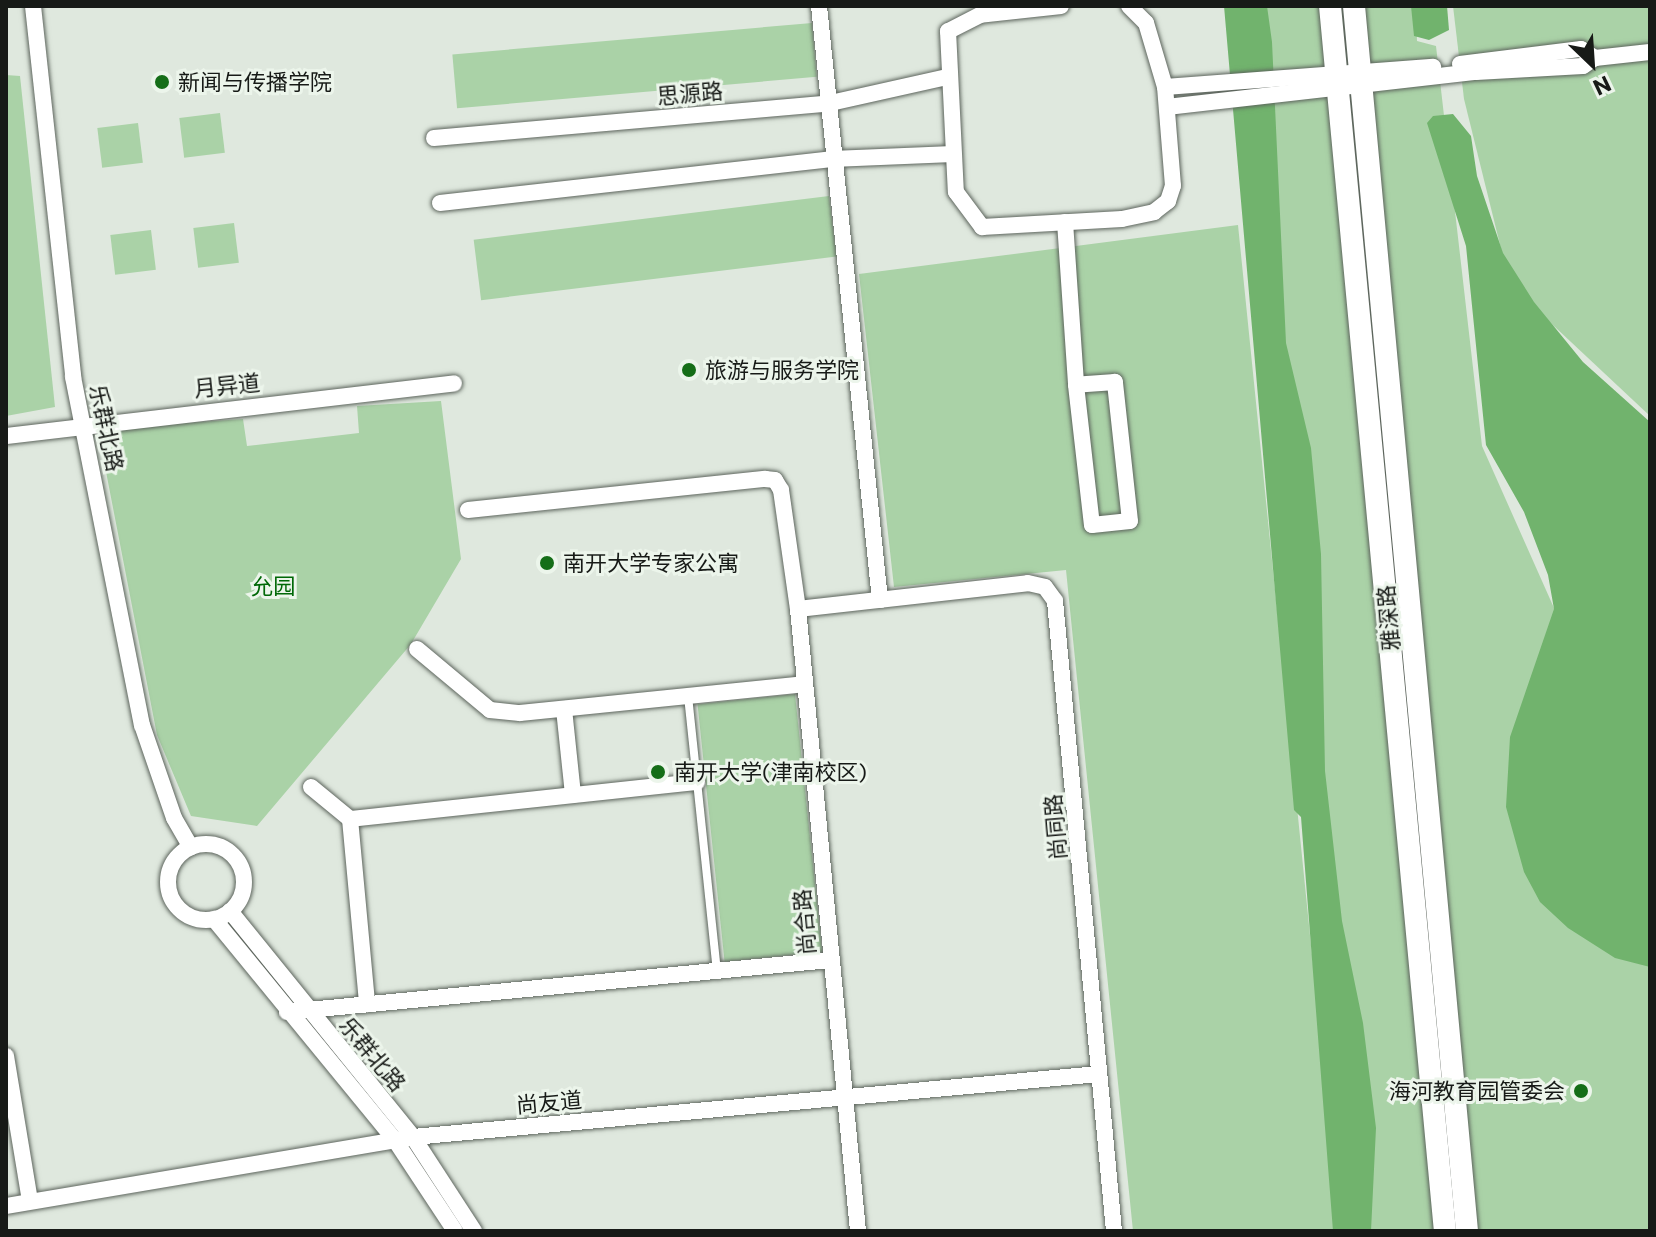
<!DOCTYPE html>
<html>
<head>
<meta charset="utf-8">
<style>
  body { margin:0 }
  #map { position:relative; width:1656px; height:1237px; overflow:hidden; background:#dfe8de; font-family:Commissioner,"Noto Sans SC",sans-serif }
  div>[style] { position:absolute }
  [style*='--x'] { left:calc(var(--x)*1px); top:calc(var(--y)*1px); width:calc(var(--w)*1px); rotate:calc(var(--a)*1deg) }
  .green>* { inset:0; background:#aad2a7; transform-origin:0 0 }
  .water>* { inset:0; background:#71b36d }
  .roads { filter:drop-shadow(0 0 2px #5d655d) drop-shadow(0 0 2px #5d655d) }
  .service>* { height:8px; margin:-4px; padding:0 4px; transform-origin:4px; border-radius:4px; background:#fff }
  .minor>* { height:16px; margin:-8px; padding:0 8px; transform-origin:8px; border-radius:8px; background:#fff }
  .minor>.ring { margin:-8px; padding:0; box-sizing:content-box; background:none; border:16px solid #fff; border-radius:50% }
  .secondary>* { height:22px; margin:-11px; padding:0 11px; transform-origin:11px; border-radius:11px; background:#fff }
  .dots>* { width:22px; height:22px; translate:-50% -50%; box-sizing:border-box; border:4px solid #ecf5eb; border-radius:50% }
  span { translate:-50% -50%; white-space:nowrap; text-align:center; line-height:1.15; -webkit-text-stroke:6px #ecf5eb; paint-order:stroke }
  .poi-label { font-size:22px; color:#171a17 }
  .left { translate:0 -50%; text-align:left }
  .right { translate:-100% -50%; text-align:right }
  .street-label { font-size:22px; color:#171a17 }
  .park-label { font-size:22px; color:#006807 }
  .frame { position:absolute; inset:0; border:8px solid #171a17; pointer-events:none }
  .north { position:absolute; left:1552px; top:24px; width:80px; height:80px; -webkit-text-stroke:6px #ecf5eb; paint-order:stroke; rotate:155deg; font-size:22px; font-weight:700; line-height:32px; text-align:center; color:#171a17 }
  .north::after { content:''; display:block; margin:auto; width:28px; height:36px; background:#171a17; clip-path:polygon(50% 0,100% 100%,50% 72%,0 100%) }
</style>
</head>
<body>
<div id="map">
  <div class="green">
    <div style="clip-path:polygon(1257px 6px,1416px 6px,1417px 41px,1436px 46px,1482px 446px,1650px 824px,1650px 1231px,1359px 1231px)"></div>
    <div style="clip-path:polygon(1453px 6px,1650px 6px,1650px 416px,1510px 285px,1464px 99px)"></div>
    <div style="left:812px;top:23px;width:54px;height:361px;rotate:85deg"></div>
    <div style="clip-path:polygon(6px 75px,20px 76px,55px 407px,6px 416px)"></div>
    <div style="left:220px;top:113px;width:40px;height:41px;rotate:83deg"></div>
    <div style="left:138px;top:123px;width:40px;height:41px;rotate:83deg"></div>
    <div style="left:829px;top:196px;width:61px;height:358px;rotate:83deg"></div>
    <div style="left:234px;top:223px;width:40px;height:41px;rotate:83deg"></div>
    <div style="clip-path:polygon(1238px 225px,1340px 1231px,1133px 1231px,1066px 570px,894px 587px,859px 274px)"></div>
    <div style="left:151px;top:230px;width:40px;height:41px;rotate:83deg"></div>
    <div style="clip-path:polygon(441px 401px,461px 559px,411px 644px,257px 826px,191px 816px,157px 735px,102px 451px,112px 428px,243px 419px,247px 446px,359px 433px,357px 406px)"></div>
    <div style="left:795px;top:694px;width:259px;height:98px;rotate:84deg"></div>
  </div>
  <div class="water">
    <div style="clip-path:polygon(1224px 6px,1267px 6px,1272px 42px,1286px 343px,1311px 448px,1321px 554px,1325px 771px,1342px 921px,1363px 1023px,1376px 1128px,1371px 1231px,1333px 1231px,1301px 817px,1294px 810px)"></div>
    <div style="clip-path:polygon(1411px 6px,1447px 6px,1449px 30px,1429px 40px,1414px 36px)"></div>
    <div style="clip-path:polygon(1453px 114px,1471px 136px,1477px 176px,1503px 253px,1534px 302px,1583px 362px,1650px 422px,1650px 967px,1615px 958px,1568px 928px,1540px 902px,1524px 872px,1506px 807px,1510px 737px,1554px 609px,1548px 575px,1524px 512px,1486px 445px,1466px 246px,1427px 123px,1433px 116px)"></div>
  </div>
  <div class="roads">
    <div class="service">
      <div style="--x:688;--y:696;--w:276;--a:84"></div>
    </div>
    <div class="minor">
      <div style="--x:33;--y:6;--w:373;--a:83.8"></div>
      <div style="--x:73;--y:377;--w:355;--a:78.8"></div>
      <div style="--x:142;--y:725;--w:98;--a:71"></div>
      <div style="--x:174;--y:818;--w:34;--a:60"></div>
      <div style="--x:819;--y:6;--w:597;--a:84.14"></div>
      <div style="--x:1061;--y:6;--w:81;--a:173.7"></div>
      <div style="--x:980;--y:15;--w:36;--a:153"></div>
      <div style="--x:948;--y:31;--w:161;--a:87.2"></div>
      <div style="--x:956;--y:192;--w:44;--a:53.4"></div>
      <div style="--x:982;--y:227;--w:140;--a:-3.3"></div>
      <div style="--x:1122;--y:219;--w:33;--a:-12"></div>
      <div style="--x:1154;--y:212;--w:18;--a:-38"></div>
      <div style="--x:1168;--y:201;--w:16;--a:-72"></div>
      <div style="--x:1173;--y:186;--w:99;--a:-94.6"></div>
      <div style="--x:1165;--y:87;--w:67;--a:-106.5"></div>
      <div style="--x:1146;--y:23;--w:24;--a:-135"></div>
      <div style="--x:1460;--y:64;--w:122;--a:-7.1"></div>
      <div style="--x:1581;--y:49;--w:17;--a:33"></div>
      <div style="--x:1165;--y:87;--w:269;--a:-4.3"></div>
      <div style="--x:1167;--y:107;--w:311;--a:-6.5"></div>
      <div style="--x:1476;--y:72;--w:107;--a:-3.2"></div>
      <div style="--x:1583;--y:66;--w:14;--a:-34"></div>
      <div style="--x:1595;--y:58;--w:55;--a:-6.2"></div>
      <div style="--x:434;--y:138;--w:393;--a:-5"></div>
      <div style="--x:826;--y:104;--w:124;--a:-12.6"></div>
      <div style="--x:440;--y:203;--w:394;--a:-6.4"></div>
      <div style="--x:832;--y:159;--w:121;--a:-2.4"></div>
      <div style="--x:1065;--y:222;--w:163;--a:86.1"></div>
      <div style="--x:1076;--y:385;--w:141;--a:83.5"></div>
      <div style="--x:1092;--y:525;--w:38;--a:-6"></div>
      <div style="--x:1130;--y:521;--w:140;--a:-96.2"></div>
      <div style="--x:1115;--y:382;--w:39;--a:176"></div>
      <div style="--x:6;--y:436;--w:451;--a:-6.7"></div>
      <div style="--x:468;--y:510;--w:299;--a:-6"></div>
      <div style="--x:765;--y:479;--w:10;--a:6"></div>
      <div style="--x:775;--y:480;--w:12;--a:59"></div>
      <div style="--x:781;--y:490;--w:120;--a:81.9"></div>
      <div style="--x:798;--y:609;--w:625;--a:84.49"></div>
      <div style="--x:798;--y:609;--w:231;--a:-6.4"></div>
      <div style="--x:1028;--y:583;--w:17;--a:13"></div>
      <div style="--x:1045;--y:587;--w:17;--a:54"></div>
      <div style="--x:1055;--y:601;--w:633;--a:84.65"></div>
      <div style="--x:417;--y:649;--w:95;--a:39.9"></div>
      <div style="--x:490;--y:710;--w:30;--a:6"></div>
      <div style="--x:520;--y:713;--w:285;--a:-5.8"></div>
      <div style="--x:564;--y:709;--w:86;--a:84"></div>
      <div style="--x:311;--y:787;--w:50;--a:39.4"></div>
      <div style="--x:350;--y:819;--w:186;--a:84.7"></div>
      <div style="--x:350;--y:819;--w:349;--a:-6.1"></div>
      <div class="ring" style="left:168px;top:844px;width:60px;height:60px"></div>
      <div style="--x:230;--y:911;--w:291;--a:51"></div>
      <div style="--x:413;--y:1137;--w:112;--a:57"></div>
      <div style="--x:214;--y:919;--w:286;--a:50.7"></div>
      <div style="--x:395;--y:1140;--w:109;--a:56.6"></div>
      <div style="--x:287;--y:1012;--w:545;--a:-5.47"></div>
      <div style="--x:6;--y:1056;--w:147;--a:80.6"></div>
      <div style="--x:6;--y:1206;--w:413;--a:-9.6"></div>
      <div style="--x:413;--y:1137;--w:689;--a:-5.25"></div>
    </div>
    <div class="secondary">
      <div style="--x:1330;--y:6;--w:1230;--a:84.64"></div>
      <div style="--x:1354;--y:6;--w:1230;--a:84.73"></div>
    </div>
  </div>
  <div class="dots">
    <div style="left:162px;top:82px;background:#156e18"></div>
    <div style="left:689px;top:370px;background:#156e18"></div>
    <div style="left:547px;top:563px;background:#156e18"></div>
    <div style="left:658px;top:772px;background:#156e18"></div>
    <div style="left:1581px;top:1091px;background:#156e18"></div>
  </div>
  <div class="poi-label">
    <span class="left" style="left:178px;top:82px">新闻与传播学院</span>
    <span class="left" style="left:705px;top:370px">旅游与服务学院</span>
    <span class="left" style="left:563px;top:563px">南开大学专家公寓</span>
    <span class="left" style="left:674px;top:772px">南开大学(津南校区)</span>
    <span class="right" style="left:1565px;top:1091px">海河教育园管委会</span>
  </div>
  <div class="street-label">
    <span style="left:690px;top:93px;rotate:-5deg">思源路</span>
    <span style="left:227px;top:385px;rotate:-6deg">月异道</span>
    <span style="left:107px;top:428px;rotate:78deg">乐群北路</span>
    <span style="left:1388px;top:618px;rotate:-95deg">雅深路</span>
    <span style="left:1055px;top:827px;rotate:-95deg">尚同路</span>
    <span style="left:804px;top:922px;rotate:-95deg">尚合路</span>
    <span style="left:373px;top:1054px;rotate:50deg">乐群北路</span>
    <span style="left:549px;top:1102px;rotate:-5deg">尚友道</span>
  </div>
  <div class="park-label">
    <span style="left:273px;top:586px">允园</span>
  </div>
  <div class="frame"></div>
  <div class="north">N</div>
</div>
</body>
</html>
